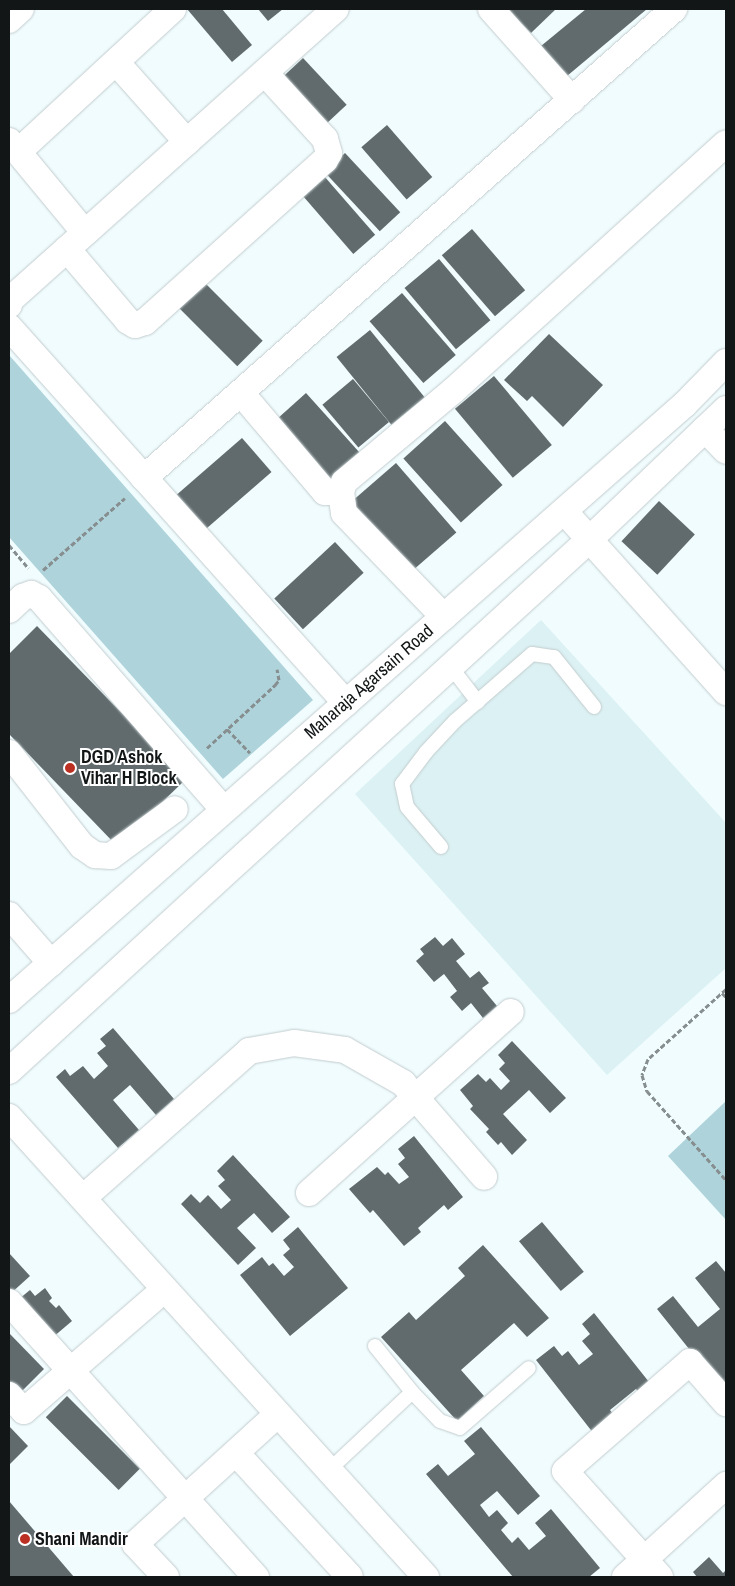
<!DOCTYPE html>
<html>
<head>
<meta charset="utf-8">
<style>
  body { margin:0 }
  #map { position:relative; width:735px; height:1586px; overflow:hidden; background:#f1fcfe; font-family:"Archivo Narrow",sans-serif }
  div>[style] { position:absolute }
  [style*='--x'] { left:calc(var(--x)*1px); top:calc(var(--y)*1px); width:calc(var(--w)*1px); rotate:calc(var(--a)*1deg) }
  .built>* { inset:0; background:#dcf1f3 }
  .green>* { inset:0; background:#aed3da }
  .building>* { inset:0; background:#616b6d; transform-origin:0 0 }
  .path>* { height:3px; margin-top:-1.5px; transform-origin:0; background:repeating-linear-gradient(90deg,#868e8f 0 5px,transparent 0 7.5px) }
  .roads { filter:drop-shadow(0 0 1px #c2ccce) drop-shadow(0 0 1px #c2ccce) }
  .lane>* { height:14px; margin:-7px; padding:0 7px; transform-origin:7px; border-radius:7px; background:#fff }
  .street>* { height:26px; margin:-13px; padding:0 13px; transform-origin:13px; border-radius:13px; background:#fff }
  .dots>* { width:14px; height:14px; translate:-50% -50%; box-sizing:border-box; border:2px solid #fff; border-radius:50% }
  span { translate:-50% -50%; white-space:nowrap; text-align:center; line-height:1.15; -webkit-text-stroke:4px #fff; paint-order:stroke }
  .street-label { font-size:18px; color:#121616 }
  .poi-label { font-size:18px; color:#121616; font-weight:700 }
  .left { translate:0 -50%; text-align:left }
  .frame { position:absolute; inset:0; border:10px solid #121616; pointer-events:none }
</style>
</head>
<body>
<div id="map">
  <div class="built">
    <div style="clip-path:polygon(541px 620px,726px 823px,726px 968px,607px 1075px,355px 794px)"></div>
  </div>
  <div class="green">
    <div style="clip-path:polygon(9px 355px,313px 700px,223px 779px,9px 537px)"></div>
    <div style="clip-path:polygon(726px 1101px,726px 1220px,668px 1156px)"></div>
  </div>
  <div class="building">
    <div style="clip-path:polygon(187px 9px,222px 9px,252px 45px,232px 62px)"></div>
    <div style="clip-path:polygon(258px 9px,283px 9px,268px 21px)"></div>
    <div style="clip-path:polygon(507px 9px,556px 9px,531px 33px)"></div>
    <div style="clip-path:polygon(586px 9px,647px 9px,567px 76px,541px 46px)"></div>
    <div style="left:303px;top:58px;width:64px;height:37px;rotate:47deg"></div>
    <div style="left:387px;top:125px;width:69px;height:34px;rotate:49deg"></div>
    <div style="left:345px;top:153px;width:81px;height:28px;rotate:47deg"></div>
    <div style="left:324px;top:176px;width:78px;height:29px;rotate:49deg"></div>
    <div style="left:472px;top:229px;width:81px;height:40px;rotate:49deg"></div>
    <div style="left:439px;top:259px;width:80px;height:45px;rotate:50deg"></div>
    <div style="left:204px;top:282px;width:83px;height:36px;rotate:45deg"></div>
    <div style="left:402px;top:293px;width:82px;height:43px;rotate:49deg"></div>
    <div style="left:370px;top:330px;width:87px;height:43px;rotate:51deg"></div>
    <div style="clip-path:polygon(549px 334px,603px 385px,563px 427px,532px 396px,527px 401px,504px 380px)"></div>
    <div style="left:494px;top:376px;width:90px;height:51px;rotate:50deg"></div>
    <div style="left:353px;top:379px;width:56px;height:40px;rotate:50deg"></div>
    <div style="left:306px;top:393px;width:81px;height:48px;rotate:48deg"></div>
    <div style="left:445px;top:421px;width:86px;height:56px;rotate:48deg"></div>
    <div style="left:242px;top:438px;width:45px;height:90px;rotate:49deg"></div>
    <div style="left:396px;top:463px;width:92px;height:66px;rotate:49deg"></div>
    <div style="left:659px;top:501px;width:49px;height:55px;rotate:43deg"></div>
    <div style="left:335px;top:542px;width:42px;height:83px;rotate:47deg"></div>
    <div style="clip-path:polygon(37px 626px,186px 779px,117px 846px,9px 734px,9px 654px)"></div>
    <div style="clip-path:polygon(435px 937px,443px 946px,452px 938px,465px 954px,456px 961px,470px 978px,479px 971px,489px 983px,482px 988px,497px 1006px,483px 1018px,471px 1003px,462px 1011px,450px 997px,457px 991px,444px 974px,434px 982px,416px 961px,424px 954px,420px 949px)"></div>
    <div style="clip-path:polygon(113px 1028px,174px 1099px,156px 1115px,130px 1085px,113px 1100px,139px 1130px,118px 1148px,56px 1077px,65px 1069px,70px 1076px,83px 1066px,94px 1079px,108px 1066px,97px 1053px,106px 1046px,100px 1039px)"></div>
    <div style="clip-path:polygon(512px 1041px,566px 1098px,550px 1113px,529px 1090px,503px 1114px,527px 1140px,512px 1155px,501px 1142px,498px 1145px,486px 1132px,489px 1129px,470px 1109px,473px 1106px,460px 1090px,478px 1074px,486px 1082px,490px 1078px,501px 1090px,510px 1081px,499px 1069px,505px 1063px,498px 1055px)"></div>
    <div style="clip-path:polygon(414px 1136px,463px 1197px,448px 1210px,444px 1205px,418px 1228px,421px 1232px,404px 1246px,373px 1210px,370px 1213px,349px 1189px,377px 1167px,385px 1175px,388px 1172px,399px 1184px,409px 1177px,398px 1164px,405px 1158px,398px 1149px)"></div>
    <div style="clip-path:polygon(233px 1155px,290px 1217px,272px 1233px,254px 1213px,237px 1228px,256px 1248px,238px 1265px,181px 1204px,191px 1194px,200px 1203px,208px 1195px,221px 1209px,231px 1200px,218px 1186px,225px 1180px,217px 1171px)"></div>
    <div style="left:542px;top:1222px;width:65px;height:30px;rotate:50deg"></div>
    <div style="clip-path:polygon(298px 1227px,348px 1288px,290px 1336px,240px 1275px,262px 1257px,269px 1266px,273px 1263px,284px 1276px,294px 1267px,283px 1255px,290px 1249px,283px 1240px)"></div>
    <div style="clip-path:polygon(483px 1245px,549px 1318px,527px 1337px,514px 1323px,461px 1370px,484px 1396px,457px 1421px,381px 1337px,409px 1312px,416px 1320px,465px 1276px,458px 1268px)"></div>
    <div style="clip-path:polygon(9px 1253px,30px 1276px,9px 1295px)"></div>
    <div style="clip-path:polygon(716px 1261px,726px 1273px,726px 1395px,657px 1309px,673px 1296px,698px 1327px,720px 1309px,695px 1278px)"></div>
    <div style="clip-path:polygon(45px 1288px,52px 1298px,49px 1301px,56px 1308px,59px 1305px,72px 1321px,52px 1338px,19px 1299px,30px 1290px,35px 1296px)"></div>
    <div style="clip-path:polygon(594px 1313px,653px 1387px,642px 1396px,636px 1389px,610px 1410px,615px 1417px,594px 1434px,536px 1360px,554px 1346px,562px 1356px,568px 1351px,579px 1365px,593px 1354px,582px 1341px,590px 1334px,582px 1324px)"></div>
    <div style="clip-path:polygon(9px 1333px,44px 1369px,19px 1394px,9px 1384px)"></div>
    <div style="left:67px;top:1396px;width:103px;height:30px;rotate:45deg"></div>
    <div style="clip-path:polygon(9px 1426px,28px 1446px,9px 1465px)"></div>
    <div style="clip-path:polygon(481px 1427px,540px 1496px,518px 1515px,497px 1491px,480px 1505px,489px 1517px,497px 1510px,508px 1523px,501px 1530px,512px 1543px,518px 1537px,529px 1550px,546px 1536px,535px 1523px,551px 1509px,600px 1568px,589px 1577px,513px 1577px,426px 1474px,438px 1464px,448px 1476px,475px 1454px,464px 1441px)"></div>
    <div style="clip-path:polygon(9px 1501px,74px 1577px,9px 1577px)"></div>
    <div style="clip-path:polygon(709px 1557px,723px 1573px,726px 1570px,726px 1577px,697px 1577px,693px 1572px)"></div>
  </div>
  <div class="path">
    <div style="--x:9;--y:545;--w:30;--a:50"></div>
    <div style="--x:43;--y:570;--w:109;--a:-41.3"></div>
    <div style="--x:227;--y:729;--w:33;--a:46"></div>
    <div style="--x:207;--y:748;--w:93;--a:-42.8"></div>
    <div style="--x:275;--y:685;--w:6;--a:-51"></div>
    <div style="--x:279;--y:680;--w:11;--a:-100"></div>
    <div style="--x:726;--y:989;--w:105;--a:138.1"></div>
    <div style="--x:648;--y:1059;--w:17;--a:111"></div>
    <div style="--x:642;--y:1075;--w:17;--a:73"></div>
    <div style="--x:647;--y:1091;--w:119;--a:48.4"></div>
    <div style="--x:722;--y:993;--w:6;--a:45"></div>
  </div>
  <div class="roads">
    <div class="lane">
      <div style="--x:451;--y:667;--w:44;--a:52.4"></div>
      <div style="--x:441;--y:847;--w:52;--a:-130.4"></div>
      <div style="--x:407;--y:807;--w:24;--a:-102"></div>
      <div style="--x:402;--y:784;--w:40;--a:-53"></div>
      <div style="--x:426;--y:752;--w:42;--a:-46.9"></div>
      <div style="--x:455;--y:721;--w:102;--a:-41"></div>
      <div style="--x:532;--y:654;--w:22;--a:8"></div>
      <div style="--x:554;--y:657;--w:64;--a:51.3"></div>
      <div style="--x:375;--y:1346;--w:59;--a:51.2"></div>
      <div style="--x:412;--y:1392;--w:40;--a:46"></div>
      <div style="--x:440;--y:1421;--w:21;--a:19"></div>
      <div style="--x:460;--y:1428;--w:91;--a:-41"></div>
      <div style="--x:328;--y:1471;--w:115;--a:-43.2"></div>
    </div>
    <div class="street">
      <div style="--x:491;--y:9;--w:122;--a:48.3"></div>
      <div style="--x:9;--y:20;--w:16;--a:-43"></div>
      <div style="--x:116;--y:62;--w:107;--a:48.4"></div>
      <div style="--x:9;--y:141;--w:119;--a:50.4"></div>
      <div style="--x:18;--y:152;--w:211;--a:-42.7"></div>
      <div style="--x:67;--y:249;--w:94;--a:49.7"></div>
      <div style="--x:128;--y:321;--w:8;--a:30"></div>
      <div style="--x:135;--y:325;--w:10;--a:-17"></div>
      <div style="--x:145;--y:322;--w:242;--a:-42"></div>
      <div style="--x:325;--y:160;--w:8;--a:-60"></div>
      <div style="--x:329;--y:153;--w:15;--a:-106"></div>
      <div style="--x:325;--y:139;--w:89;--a:-132.3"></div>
      <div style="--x:9;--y:305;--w:5;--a:-79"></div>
      <div style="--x:10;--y:300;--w:437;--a:-41.8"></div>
      <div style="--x:9;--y:327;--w:505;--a:48.13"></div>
      <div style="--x:241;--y:393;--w:130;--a:49.7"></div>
      <div style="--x:325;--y:492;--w:16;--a:0"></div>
      <div style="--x:705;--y:429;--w:30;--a:46"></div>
      <div style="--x:144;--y:478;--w:708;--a:-41.51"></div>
      <div style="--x:564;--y:511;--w:243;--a:48.2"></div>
      <div style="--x:9;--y:610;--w:19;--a:-43"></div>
      <div style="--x:23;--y:597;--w:9;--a:-21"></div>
      <div style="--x:31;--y:594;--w:9;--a:27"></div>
      <div style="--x:39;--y:598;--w:281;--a:48.9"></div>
      <div style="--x:444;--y:617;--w:144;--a:-133.9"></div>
      <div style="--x:344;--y:513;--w:21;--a:-98"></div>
      <div style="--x:341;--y:492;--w:10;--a:-73"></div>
      <div style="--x:344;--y:482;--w:143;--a:-39.9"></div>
      <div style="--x:454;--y:390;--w:367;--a:-42.2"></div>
      <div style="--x:9;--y:753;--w:118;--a:51.9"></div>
      <div style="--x:82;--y:846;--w:16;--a:35"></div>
      <div style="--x:95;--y:855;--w:16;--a:4"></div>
      <div style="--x:111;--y:856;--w:79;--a:-36.3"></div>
      <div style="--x:9;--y:915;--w:64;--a:48.8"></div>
      <div style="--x:9;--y:1000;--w:900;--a:-41.4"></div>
      <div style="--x:684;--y:405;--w:60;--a:-45.7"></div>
      <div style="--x:9;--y:1071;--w:788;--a:-42.48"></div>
      <div style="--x:590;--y:539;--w:188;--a:-43.7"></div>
      <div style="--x:9;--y:1117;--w:621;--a:47.81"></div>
      <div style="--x:309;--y:1193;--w:271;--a:-41.9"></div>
      <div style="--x:83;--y:1198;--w:222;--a:-41.5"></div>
      <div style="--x:249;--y:1051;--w:46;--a:-10.1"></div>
      <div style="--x:294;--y:1043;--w:51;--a:7.8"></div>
      <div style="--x:345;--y:1050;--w:67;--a:29.6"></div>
      <div style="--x:403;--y:1083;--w:124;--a:49.2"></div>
      <div style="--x:9;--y:1302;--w:370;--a:48.1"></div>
      <div style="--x:9;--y:1395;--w:22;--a:47"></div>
      <div style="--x:24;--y:1411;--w:186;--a:-40.9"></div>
      <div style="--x:236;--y:1453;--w:168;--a:47.4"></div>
      <div style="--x:166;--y:1577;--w:45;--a:-133.2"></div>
      <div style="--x:135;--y:1544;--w:193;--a:-42.3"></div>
      <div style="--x:625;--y:1577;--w:137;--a:-42.3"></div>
      <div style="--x:660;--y:1577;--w:142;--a:-131.9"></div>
      <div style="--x:565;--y:1471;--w:166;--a:-41.1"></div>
      <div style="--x:690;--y:1362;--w:55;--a:48.7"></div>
    </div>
  </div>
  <div class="dots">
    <div style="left:70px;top:768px;background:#bc2f23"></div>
    <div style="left:25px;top:1539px;background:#bc2f23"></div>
  </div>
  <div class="street-label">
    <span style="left:369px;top:682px;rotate:-41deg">Maharaja Agarsain Road</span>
  </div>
  <div class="poi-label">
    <span class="left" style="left:81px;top:768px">DGD Ashok<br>Vihar H Block</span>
    <span class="left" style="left:35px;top:1539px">Shani Mandir</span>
  </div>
  <div class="frame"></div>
</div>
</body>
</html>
